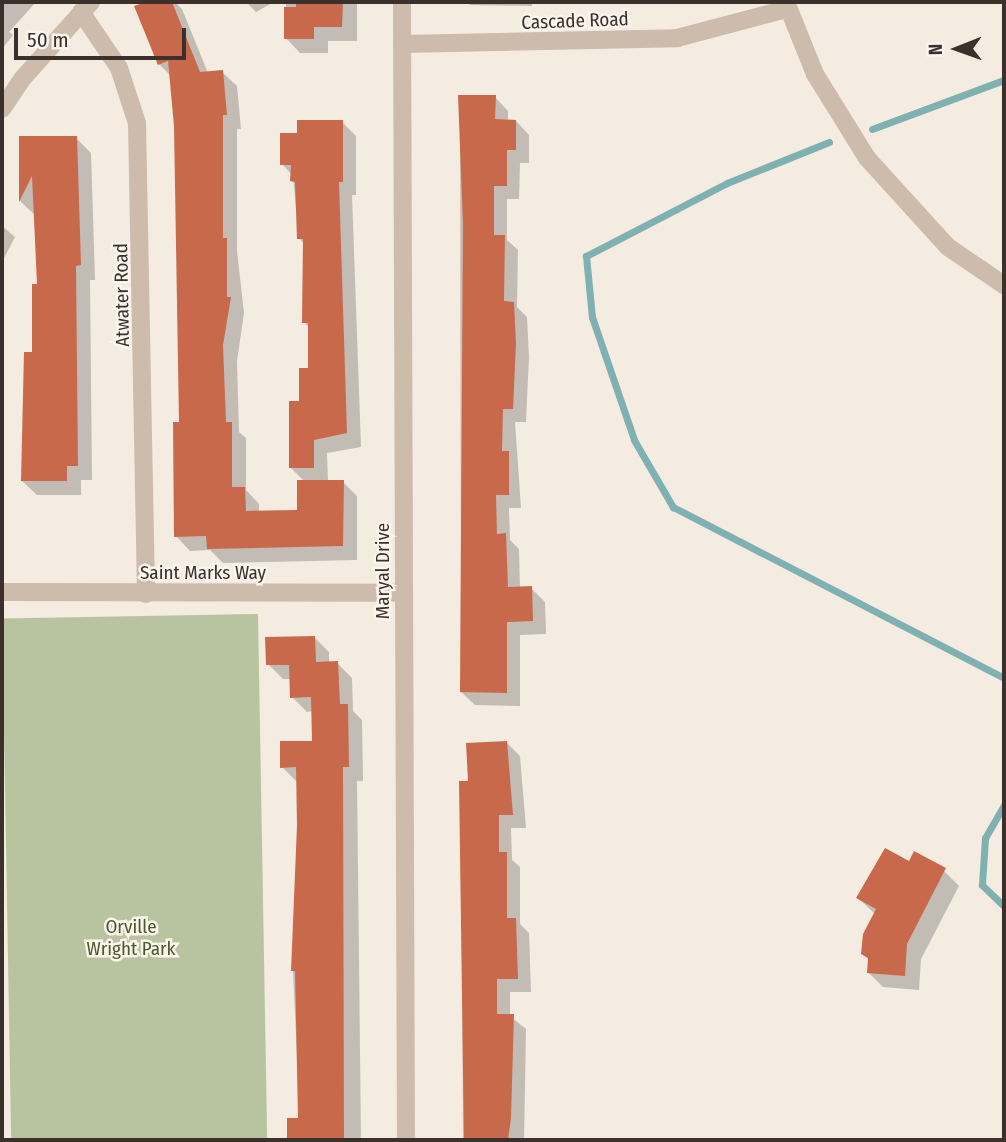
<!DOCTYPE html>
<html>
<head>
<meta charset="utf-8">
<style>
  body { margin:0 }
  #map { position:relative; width:1006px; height:1142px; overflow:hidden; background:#f4ebe1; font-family:"Fira Sans Condensed",sans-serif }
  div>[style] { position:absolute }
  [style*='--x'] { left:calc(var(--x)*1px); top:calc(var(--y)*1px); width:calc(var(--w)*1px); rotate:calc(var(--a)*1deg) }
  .green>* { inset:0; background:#b8c4a0; transform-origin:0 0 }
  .shadow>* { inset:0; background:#0003 }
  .stream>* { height:7px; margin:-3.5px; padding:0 3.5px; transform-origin:3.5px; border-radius:3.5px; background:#7fb0b2 }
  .building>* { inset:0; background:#c8694b }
  .minor>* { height:18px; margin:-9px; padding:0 9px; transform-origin:9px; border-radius:9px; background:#cdbbac }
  span { translate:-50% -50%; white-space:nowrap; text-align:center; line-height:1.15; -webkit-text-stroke:5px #fbf5ee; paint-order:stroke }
  .street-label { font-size:19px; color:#3b302b }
  .park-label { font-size:19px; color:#4a5a2e }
  .frame { position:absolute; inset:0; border:4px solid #3b302b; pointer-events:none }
  .north { position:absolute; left:922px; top:14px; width:70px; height:70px; -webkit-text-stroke:5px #fbf5ee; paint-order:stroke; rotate:269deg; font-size:19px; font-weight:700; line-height:28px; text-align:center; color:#3b302b }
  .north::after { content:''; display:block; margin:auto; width:24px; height:32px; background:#3b302b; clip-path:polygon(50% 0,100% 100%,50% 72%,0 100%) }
  .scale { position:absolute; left:14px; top:28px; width:172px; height:32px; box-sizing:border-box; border:4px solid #3b302b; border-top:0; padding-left:9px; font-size:21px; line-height:24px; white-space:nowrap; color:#3b302b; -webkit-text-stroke:5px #fbf5ee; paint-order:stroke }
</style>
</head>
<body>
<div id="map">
  <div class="green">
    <div style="left:258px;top:614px;width:526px;height:256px;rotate:89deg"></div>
  </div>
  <div class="shadow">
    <div style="clip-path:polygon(2px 2px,36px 2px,9px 32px,13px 35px,2px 49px)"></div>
    <div style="clip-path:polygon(151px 2px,175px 2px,182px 9px,208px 73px,222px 72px,237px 86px,241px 129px,237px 129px,237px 251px,244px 313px,237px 361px,239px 432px,246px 438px,246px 490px,259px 504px,259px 513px,299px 512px,305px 482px,290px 467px,309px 370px,310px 328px,304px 322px,304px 244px,299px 238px,293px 176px,282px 164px,298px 135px,342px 122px,356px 136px,356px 195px,352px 195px,361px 447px,327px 453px,328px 482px,343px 482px,357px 496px,357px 560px,223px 563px,210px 550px,190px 551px,176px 536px,181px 424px,176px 126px,171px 76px,159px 64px,137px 7px)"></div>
    <div style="clip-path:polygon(246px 2px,274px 2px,256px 12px)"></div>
    <div style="clip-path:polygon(286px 2px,357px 2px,357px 41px,328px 41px,328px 53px,300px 53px,286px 38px)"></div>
    <div style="clip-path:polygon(466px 2px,532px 2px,532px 6px,470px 5px)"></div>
    <div style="clip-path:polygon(460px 97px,495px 97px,508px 111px,508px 121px,516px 121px,529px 135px,529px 163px,520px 163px,519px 199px,507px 199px,507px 240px,518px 250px,517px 307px,527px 317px,529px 357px,526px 422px,515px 422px,521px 508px,509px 508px,510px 540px,519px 549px,520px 589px,531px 588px,545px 602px,546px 634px,520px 635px,520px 706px,475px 705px,461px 692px)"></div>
    <div style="clip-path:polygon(21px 138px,76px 138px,91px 153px,95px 280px,90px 280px,92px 480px,81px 480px,81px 495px,37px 495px,22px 481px,39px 286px,36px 216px,20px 201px)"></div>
    <div style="clip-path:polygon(2px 226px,15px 237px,2px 262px)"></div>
    <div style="clip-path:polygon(314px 637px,329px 652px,329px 663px,337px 663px,352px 678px,353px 711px,362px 720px,363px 781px,357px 781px,361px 1140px,289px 1140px,289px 1120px,300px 1119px,293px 971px,299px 825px,298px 783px,282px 767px,313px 742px,313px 711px,307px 712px,292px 697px,291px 679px,283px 679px,268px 664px)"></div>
    <div style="clip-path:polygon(507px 743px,520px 756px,526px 828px,511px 828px,512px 860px,520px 867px,520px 924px,529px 933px,531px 992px,510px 992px,510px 1016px,526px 1029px,524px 1140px,463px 1140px,461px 783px,470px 783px)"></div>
    <div style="clip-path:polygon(910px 863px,944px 871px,959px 886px,921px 959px,919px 990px,883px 987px,868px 972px,869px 960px,863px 954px,875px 914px,858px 898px)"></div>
  </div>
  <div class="stream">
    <div style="--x:872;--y:129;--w:141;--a:-20.4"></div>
    <div style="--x:829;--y:142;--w:110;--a:158.1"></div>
    <div style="--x:727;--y:183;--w:159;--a:152.6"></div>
    <div style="--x:586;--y:256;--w:61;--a:84.4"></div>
    <div style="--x:592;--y:317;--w:130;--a:71.1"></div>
    <div style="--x:634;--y:440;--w:78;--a:59.8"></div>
    <div style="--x:673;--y:507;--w:373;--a:27.3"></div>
    <div style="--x:1004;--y:805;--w:38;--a:120"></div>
    <div style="--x:985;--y:838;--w:47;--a:93.7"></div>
    <div style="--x:982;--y:885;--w:30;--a:44"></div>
  </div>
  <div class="building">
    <div style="clip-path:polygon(146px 2px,172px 2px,200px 72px,223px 70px,227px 115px,223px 115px,223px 238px,227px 238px,227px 297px,231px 297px,223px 345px,226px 422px,232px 422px,232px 487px,245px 487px,246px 511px,297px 510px,297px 480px,344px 480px,343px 546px,207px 549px,206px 536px,174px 537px,173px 422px,179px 422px,174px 126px,168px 61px,158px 65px,134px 6px)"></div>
    <div style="clip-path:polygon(296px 2px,343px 2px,342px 27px,314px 27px,314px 39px,284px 39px,284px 7px,296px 7px)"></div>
    <div style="clip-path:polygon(458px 95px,496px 95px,495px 119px,516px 120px,516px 150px,507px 150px,507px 186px,494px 186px,494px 235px,505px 235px,504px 301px,514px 302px,516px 343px,513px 409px,503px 409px,502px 451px,509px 451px,509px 495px,496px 495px,497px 534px,506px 533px,508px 587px,532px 586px,533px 621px,507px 622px,507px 693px,460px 692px,463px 225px)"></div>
    <div style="clip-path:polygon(297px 120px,343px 120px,343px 182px,339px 182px,347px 433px,314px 440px,314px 468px,289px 468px,289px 401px,299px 401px,299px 368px,308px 368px,308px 323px,302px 323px,303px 239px,297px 239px,295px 182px,290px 181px,291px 165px,280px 165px,280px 133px,297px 133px)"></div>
    <div style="clip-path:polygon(19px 136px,77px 136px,81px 265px,76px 266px,78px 466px,67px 466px,67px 481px,21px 481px,24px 352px,32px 352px,32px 284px,37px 284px,32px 176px,19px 202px)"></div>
    <div style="clip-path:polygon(315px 636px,316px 662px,338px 661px,340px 704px,348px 704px,349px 767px,343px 767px,344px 1140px,287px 1140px,287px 1118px,298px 1118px,295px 971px,291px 971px,297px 825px,296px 767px,280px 768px,280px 741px,312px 741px,311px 697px,290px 698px,289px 665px,266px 665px,265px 637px)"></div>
    <div style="clip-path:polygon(507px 741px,513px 815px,499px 815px,499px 852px,507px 852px,507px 918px,516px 918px,518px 979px,497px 979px,497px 1014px,514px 1014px,511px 1118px,508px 1140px,464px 1140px,459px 781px,468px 781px,466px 743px)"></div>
    <div style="clip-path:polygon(885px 848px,909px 861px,914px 851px,946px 868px,907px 944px,905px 976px,867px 973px,868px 958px,861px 954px,863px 934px,876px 909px,856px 898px)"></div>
  </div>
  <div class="minor">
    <div style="--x:402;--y:2;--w:1138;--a:89.8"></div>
    <div style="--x:786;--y:2;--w:78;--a:68.1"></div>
    <div style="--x:815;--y:74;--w:99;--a:58.2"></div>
    <div style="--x:867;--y:158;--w:120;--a:47.7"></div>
    <div style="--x:948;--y:247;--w:68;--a:34.2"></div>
    <div style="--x:81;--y:12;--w:68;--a:55.8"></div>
    <div style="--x:119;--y:68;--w:58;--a:71.9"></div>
    <div style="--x:137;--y:123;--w:471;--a:88.9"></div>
    <div style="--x:402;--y:44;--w:275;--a:-1.2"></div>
    <div style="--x:677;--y:38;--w:114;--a:-14.8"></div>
    <div style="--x:2;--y:109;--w:37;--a:-56"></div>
    <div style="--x:23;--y:78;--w:102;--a:-48.2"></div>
    <div style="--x:2;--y:592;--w:402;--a:0.1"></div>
  </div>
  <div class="street-label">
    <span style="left:575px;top:21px;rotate:-2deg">Cascade Road</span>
    <span style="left:122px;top:295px;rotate:-91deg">Atwater Road</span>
    <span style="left:383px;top:571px;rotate:-90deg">Maryal Drive</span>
    <span style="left:203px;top:573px">Saint Marks Way</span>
  </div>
  <div class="park-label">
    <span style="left:131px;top:938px">Orville<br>Wright Park</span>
  </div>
  <div class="frame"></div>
  <div class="north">N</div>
  <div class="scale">50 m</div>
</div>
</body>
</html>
